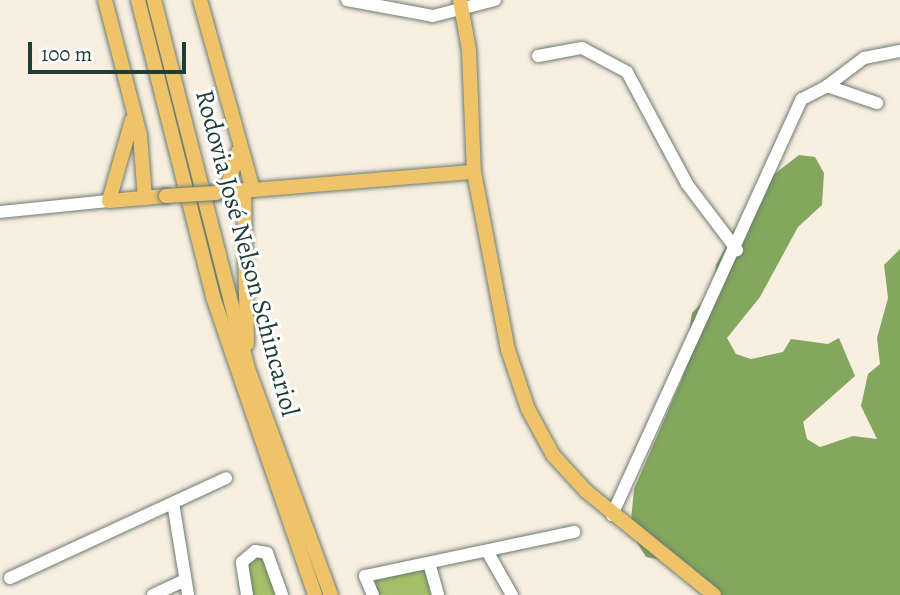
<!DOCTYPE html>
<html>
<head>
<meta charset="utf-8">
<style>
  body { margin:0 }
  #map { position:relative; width:900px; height:595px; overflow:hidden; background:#f9efe1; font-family:Alegreya,serif }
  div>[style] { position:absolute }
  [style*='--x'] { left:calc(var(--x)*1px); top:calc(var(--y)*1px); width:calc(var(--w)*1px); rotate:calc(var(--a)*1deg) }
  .green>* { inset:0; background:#a4c169 }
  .forest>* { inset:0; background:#83a75d }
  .roads { filter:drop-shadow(0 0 2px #6b7b71) drop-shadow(0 0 2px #6b7b71) }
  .minor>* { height:12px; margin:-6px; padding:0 6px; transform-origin:6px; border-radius:6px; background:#fff }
  .major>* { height:14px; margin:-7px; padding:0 7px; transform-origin:7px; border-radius:7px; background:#efc469 }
  .bridges { filter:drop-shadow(0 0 2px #6b7b71) drop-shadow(0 0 2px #6b7b71) }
  .major-bridge>* { height:14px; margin:-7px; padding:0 7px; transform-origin:7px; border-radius:7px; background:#efc469 }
  span { translate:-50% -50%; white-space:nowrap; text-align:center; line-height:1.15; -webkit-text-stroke:6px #fff; paint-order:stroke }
  .street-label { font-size:26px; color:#1f3d34 }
  .scale { position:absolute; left:28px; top:42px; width:158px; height:32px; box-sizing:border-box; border:4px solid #1f3d34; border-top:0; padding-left:9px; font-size:21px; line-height:24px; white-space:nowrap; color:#1f3d34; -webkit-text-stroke:5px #fff; paint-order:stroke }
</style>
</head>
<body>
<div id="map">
  <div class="green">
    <div style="clip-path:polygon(255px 556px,264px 556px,278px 595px,250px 595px,244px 563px)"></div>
    <div style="clip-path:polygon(425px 569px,431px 595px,378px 595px,371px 581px)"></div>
  </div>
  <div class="forest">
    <div style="clip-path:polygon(799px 155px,815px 157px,824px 173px,822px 205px,798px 227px,760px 297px,727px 338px,736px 354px,751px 359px,783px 352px,791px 339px,828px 344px,839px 338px,855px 376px,803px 422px,807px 439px,820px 447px,853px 436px,877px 439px,861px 406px,868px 374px,880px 364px,877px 338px,888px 298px,884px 265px,900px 249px,900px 595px,710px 595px,691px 566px,646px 557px,630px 531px,634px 489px,682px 379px,692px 313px,713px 291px,716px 265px,759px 186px)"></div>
  </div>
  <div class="roads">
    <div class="minor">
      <div style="--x:347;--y:0;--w:87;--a:10.5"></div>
      <div style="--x:433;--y:16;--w:64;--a:-14.5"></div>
      <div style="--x:538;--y:56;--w:45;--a:-10.3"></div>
      <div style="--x:582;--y:48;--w:51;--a:28.1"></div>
      <div style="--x:627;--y:72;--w:127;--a:61.8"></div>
      <div style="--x:687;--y:184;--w:83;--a:52.9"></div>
      <div style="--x:827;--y:86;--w:46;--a:-37.1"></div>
      <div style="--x:864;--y:58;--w:37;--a:-11"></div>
      <div style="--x:0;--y:212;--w:110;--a:-5.8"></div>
      <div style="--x:173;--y:503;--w:93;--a:80.7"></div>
      <div style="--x:612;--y:515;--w:457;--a:-65.5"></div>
      <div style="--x:802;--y:99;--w:28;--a:-27"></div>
      <div style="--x:827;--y:86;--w:53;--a:18.8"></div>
      <div style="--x:487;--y:551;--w:51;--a:60.4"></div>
      <div style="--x:429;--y:563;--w:33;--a:74"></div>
      <div style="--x:10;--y:578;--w:238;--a:-24.8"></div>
      <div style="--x:153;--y:595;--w:35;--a:-25"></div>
      <div style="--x:247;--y:595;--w:33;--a:-99"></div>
      <div style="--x:242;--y:562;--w:17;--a:-40"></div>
      <div style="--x:255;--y:551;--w:12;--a:9"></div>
      <div style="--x:267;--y:553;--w:45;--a:70.3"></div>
      <div style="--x:373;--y:595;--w:21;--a:-113"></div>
      <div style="--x:365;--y:576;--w:214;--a:-11.9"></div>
    </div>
    <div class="major">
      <div style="--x:105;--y:0;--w:139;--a:75.5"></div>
      <div style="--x:140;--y:135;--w:63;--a:85.5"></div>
      <div style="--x:138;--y:0;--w:306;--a:75.8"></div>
      <div style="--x:213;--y:297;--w:315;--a:71.1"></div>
      <div style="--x:154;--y:0;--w:378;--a:75.7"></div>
      <div style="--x:247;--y:366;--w:244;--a:69.9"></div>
      <div style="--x:200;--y:0;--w:197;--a:74.4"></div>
      <div style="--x:460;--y:0;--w:51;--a:79.8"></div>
      <div style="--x:469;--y:50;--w:122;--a:87.7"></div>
      <div style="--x:474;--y:172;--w:181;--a:79.2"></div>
      <div style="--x:508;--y:350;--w:62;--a:71.3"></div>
      <div style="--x:528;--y:409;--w:52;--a:61.5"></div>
      <div style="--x:553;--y:455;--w:49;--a:47.5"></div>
      <div style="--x:586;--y:491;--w:165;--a:39.1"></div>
      <div style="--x:132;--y:120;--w:84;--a:105.9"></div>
      <div style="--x:109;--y:201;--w:57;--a:-5"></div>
      <div style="--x:244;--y:190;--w:154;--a:88.9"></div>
      <div style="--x:226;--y:192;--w:42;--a:-73.3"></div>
      <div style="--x:216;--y:193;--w:259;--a:-4.7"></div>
    </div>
  </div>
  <div class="bridges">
    <div class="major-bridge">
      <div style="--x:166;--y:196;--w:50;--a:-3.4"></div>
    </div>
  </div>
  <div class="street-label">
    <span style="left:247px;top:253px;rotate:75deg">Rodovia José Nelson Schincariol</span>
  </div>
  <div class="scale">100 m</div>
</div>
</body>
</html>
